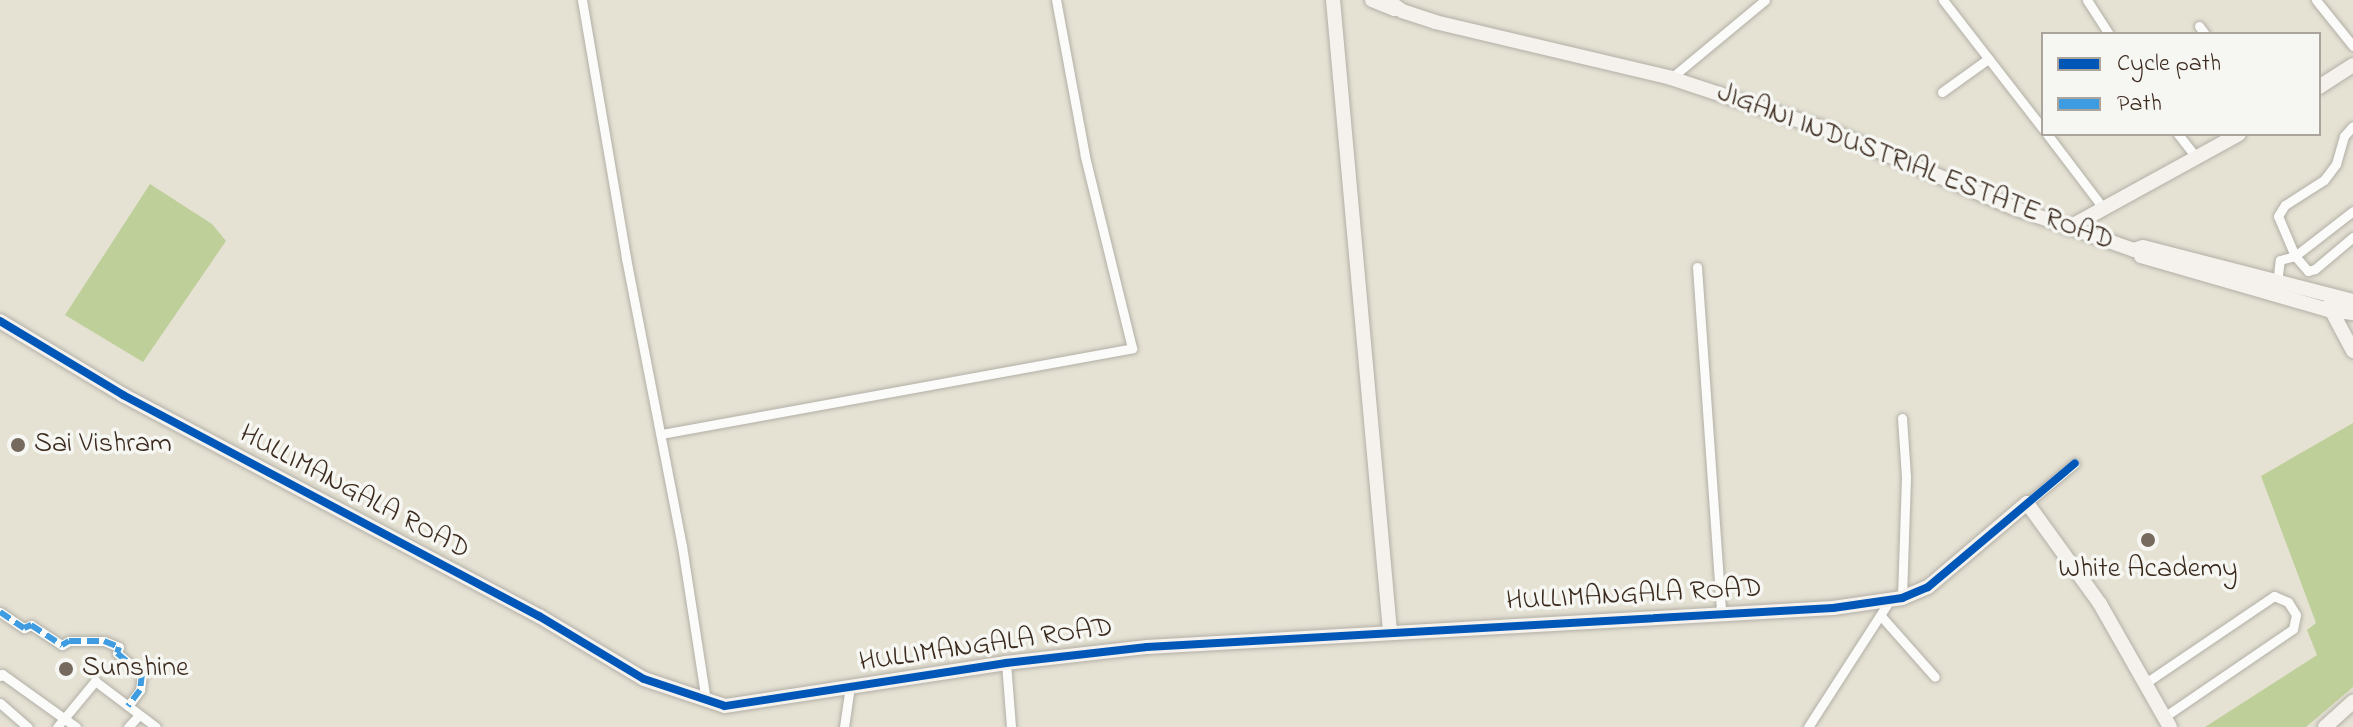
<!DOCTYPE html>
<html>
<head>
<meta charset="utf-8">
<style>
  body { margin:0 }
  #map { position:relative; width:2353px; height:727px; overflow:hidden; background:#e5e2d4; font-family:"Indie Flower",sans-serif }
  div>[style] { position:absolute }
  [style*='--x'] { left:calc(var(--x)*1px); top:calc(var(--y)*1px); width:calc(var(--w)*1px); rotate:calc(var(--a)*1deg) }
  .green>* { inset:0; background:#bfcf99 }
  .roads { filter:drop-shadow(0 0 2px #b3afa6) drop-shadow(0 0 2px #b3afa6) }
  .street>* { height:9px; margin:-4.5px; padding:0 4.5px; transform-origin:4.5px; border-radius:4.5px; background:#fbfbf9 }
  .secondary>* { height:14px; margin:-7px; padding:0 7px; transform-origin:7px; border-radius:7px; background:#f5f2ee }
  .quiet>* { height:6px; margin-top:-3px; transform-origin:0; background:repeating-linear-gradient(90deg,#3f9ce0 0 12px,transparent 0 18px) }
  .cycleway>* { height:8px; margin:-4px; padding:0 4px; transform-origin:4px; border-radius:4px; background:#0057b8 }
  .dots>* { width:22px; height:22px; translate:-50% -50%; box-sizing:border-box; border:4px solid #f6f6f2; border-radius:50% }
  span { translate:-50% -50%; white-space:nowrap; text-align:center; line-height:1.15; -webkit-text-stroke:7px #f6f6f2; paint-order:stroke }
  .street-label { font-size:28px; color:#3b2a1e }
  .poi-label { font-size:28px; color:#3b2a1e }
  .left { translate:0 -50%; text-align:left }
  .legend { position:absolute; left:2041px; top:32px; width:280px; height:104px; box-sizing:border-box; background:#f6f6f2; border:2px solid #aba49d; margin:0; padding:10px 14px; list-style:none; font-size:24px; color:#3b2a1e }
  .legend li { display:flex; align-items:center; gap:16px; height:40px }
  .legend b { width:40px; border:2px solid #aba49d }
</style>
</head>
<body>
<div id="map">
  <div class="green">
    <div style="clip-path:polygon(150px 184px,212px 224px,226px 241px,143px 362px,65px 315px)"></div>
    <div style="clip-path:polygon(2353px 423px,2353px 687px,2306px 727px,2205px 727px,2317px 655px,2307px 630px,2316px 623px,2261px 476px)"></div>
  </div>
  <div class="roads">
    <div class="street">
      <div style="--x:582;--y:0;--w:262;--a:80.3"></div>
      <div style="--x:626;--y:258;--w:293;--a:79"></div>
      <div style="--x:682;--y:546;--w:157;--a:81.2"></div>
      <div style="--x:1943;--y:0;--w:163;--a:52.2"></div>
      <div style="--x:2087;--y:0;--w:40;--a:57.1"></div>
      <div style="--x:2316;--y:0;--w:59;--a:51.2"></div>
      <div style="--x:2199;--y:26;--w:10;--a:53"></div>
      <div style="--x:1671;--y:78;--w:122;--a:-39.7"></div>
      <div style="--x:1942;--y:92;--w:57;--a:-35.7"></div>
      <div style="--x:2047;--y:134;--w:94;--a:52.8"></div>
      <div style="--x:2178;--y:134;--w:31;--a:52"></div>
      <div style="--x:2353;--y:211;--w:73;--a:142.2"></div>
      <div style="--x:2295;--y:256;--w:20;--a:49"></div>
      <div style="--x:2308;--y:271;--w:7;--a:-16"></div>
      <div style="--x:2315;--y:269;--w:50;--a:-40.1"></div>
      <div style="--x:1697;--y:267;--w:348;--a:86"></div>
      <div style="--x:2277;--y:283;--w:23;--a:-83"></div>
      <div style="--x:2280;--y:260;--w:16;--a:-15"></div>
      <div style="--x:2295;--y:256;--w:43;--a:-113"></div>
      <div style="--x:2278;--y:216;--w:13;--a:-58"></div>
      <div style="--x:2285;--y:205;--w:46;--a:-32.7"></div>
      <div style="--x:2324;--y:180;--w:20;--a:-53"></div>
      <div style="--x:2336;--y:164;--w:29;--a:-74"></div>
      <div style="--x:2344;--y:136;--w:13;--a:-48"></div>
      <div style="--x:1902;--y:418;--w:59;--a:86.1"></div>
      <div style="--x:1906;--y:477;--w:121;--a:91.9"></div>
      <div style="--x:661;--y:434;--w:479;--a:-10.3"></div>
      <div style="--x:1132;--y:348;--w:198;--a:-103.8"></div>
      <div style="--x:1085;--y:156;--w:159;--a:-100.5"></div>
      <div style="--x:2027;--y:503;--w:62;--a:-39.8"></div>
      <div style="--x:0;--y:612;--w:29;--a:34"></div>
      <div style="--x:24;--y:628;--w:8;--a:-23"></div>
      <div style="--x:31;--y:625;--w:37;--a:33"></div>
      <div style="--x:62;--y:645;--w:8;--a:-30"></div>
      <div style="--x:69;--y:641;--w:35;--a:0"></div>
      <div style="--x:104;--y:641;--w:16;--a:22"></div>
      <div style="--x:119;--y:647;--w:6;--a:108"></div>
      <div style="--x:117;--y:653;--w:33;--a:40"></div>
      <div style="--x:142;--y:674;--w:16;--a:97"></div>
      <div style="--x:140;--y:690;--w:20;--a:127"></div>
      <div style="--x:1881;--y:616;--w:81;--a:48.5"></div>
      <div style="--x:1006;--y:663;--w:64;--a:85.5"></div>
      <div style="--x:0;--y:676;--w:3;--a:-45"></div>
      <div style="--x:2;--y:674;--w:91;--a:35.6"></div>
      <div style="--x:2144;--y:684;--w:157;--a:-34.1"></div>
      <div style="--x:2274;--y:596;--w:15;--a:23"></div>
      <div style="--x:2288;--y:602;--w:15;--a:58"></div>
      <div style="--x:2296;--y:615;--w:14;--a:102"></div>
      <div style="--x:2293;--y:629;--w:156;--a:145.7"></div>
      <div style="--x:0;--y:703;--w:37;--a:41"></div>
      <div style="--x:57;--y:727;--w:60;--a:-50.4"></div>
      <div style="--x:95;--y:681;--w:76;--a:37"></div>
      <div style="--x:128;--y:727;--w:16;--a:-47"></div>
      <div style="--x:844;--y:727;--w:41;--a:-81.7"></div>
      <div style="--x:1808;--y:727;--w:151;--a:-57.2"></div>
    </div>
    <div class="secondary">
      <div style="--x:1333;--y:0;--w:634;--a:84.84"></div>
      <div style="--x:1372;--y:0;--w:24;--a:22"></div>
      <div style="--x:1387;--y:0;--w:19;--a:36"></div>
      <div style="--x:1402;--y:11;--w:35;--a:18"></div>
      <div style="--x:1435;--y:22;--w:243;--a:13.3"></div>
      <div style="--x:1671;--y:78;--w:169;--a:18.3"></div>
      <div style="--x:1831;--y:131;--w:202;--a:22.8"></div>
      <div style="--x:2017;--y:209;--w:124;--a:19.3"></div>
      <div style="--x:2134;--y:250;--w:9;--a:-18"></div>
      <div style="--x:2143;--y:247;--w:217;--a:14.4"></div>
      <div style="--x:2319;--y:87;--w:40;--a:-32.9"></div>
      <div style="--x:2068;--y:228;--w:195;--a:-28.8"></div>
      <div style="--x:2141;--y:256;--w:195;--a:16.1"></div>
      <div style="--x:2328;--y:310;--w:25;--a:7"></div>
      <div style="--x:2329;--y:306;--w:51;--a:61.9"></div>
      <div style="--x:0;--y:321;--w:144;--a:31"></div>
      <div style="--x:123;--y:395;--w:471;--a:28"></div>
      <div style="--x:539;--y:616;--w:122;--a:31"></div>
      <div style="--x:644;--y:679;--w:85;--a:18.4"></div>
      <div style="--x:725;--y:706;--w:284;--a:-8.7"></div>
      <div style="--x:1006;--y:663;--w:142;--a:-6.5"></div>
      <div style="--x:1147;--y:647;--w:687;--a:-3.25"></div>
      <div style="--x:1833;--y:608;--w:70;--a:-8.2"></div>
      <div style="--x:1902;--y:598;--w:28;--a:-23"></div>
      <div style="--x:1928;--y:587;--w:130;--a:-40.3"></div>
      <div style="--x:2027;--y:503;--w:125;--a:54.1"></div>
      <div style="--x:2100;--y:604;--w:142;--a:60.4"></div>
      <div style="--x:2325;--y:727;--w:38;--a:-42"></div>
    </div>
  </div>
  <div class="quiet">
    <div style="--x:0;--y:612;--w:29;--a:34"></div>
    <div style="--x:24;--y:628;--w:8;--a:-23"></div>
    <div style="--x:31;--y:625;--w:37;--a:33"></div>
    <div style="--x:62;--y:645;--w:8;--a:-30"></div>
    <div style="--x:69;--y:641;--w:35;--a:0"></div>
    <div style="--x:104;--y:641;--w:16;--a:22"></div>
    <div style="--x:119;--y:647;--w:6;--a:108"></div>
    <div style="--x:117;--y:653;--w:33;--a:40"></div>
    <div style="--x:142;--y:674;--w:16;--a:97"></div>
    <div style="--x:140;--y:690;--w:20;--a:127"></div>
  </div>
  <div class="cycleway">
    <div style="--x:0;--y:321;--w:144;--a:31"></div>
    <div style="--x:123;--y:395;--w:471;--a:28"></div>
    <div style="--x:539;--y:616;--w:122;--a:31"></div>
    <div style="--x:644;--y:679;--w:85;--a:18.4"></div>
    <div style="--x:725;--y:706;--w:284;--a:-8.7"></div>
    <div style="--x:1006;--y:663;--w:142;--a:-6.5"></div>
    <div style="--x:1147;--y:647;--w:687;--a:-3.25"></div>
    <div style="--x:1833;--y:608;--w:70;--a:-8.2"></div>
    <div style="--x:1902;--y:598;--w:28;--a:-23"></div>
    <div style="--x:1928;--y:587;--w:192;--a:-40.1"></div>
  </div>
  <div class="dots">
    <div style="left:18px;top:445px;background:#766a5e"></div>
    <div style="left:2148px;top:540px;background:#766a5e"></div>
    <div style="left:66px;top:669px;background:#766a5e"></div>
  </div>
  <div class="street-label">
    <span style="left:1915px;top:168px;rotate:21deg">JIGANI INDUSTRIAL ESTATE ROAD</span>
    <span style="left:354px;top:493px;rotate:28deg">HULLIMANGALA ROAD</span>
    <span style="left:1634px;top:596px;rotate:-3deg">HULLIMANGALA ROAD</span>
    <span style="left:986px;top:646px;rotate:-8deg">HULLIMANGALA ROAD</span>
  </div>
  <div class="poi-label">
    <span class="left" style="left:34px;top:445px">Sai Vishram</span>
    <span style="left:2148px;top:570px">White Academy</span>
    <span class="left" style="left:82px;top:669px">Sunshine</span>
  </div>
  <ul class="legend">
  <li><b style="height:10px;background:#0057b8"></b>Cycle path</li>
  <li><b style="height:10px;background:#3f9ce0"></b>Path</li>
  </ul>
</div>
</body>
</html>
